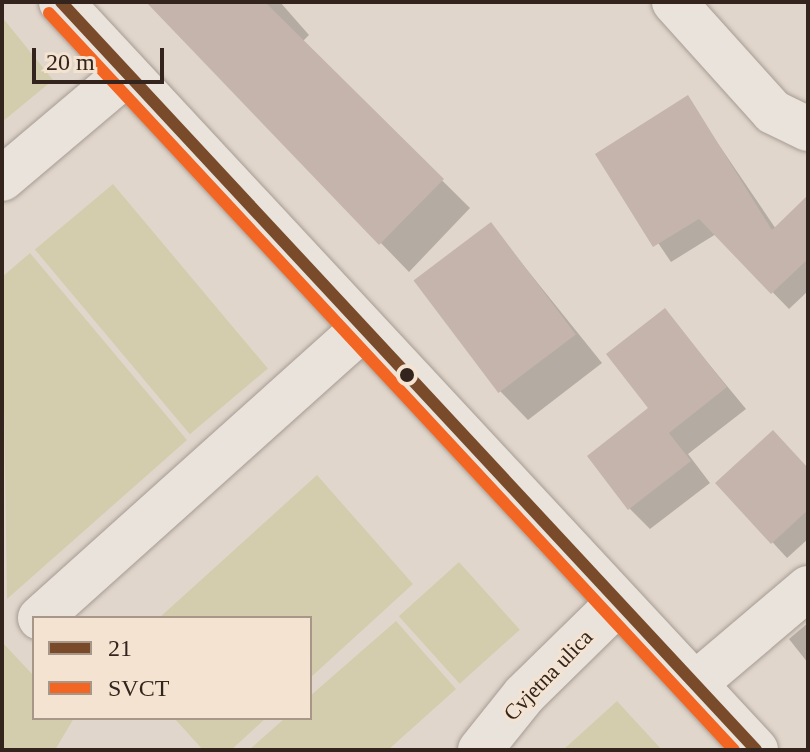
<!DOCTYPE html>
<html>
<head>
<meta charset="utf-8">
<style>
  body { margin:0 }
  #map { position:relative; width:810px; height:752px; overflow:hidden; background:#e1d6cb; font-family:Georgia,serif }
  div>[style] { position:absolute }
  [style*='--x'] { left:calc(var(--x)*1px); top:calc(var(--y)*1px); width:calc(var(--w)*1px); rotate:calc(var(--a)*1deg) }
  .green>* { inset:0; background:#d3cdad; transform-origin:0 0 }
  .shadow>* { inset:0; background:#0003 }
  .building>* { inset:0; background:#c4b4ac; transform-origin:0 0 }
  .roads { filter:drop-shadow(0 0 2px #a69c94) drop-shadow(0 0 2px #a69c94) }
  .minor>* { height:44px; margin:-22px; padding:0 22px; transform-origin:22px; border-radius:22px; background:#eae3db }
  .bus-1>* { height:12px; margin:-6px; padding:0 6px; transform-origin:6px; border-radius:6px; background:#7a4b2a }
  .bus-2>* { height:12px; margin:-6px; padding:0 6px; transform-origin:6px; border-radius:6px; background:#f26522 }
  .dots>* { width:22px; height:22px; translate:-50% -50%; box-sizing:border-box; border:4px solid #f3e3d0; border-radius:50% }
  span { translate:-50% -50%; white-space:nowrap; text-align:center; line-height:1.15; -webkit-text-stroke:6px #f3e3d0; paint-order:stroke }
  .street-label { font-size:22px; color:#33241d }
  .frame { position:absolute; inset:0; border:4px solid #33241d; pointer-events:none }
  .legend { position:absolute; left:32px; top:616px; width:280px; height:104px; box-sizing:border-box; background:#f3e3d0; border:2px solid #a69788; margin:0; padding:10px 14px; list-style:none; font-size:24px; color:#33241d }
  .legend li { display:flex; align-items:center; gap:16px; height:40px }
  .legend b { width:40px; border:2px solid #a69788 }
  .scale { position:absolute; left:32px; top:48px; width:132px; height:36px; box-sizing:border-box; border:4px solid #33241d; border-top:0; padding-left:10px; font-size:24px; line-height:28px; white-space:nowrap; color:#33241d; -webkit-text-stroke:6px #f3e3d0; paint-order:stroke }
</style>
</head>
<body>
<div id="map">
  <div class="green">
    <div style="clip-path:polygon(2px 17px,53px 80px,2px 122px)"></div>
    <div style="left:113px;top:184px;width:241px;height:102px;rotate:50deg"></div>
    <div style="clip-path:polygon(30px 253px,187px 440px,7px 599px,2px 277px)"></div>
    <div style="clip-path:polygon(317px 475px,413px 584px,310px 678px,310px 618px,159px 618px)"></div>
    <div style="left:459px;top:562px;width:91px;height:81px;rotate:48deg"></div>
    <div style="clip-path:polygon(396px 621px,456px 689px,388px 750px,249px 750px,285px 718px,310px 718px,310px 696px)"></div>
    <div style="clip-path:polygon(2px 642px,34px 676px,34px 718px,74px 718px,55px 750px,2px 750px)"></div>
    <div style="clip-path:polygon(617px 701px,662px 750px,563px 750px)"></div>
    <div style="clip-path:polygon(174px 718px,266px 718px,231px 750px,203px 750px)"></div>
  </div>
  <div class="shadow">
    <div style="clip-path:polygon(148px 2px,280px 2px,309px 35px,302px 42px,470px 208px,409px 272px)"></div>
    <div style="clip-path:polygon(687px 98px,776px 229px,808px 197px,808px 291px,789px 309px,716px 234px,671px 262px,598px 154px)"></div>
    <div style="clip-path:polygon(491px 225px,602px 363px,528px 420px,500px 391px)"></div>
    <div style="clip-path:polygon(665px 311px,746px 409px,688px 454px,710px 483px,650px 529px,630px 509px)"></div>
    <div style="clip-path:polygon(808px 470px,808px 539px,787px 558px,718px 483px)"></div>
    <div style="clip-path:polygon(808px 623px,808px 663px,789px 639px)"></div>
  </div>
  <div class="building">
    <div style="clip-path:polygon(146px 2px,265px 2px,444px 179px,379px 245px)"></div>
    <div style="clip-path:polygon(688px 95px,772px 230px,808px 195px,808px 259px,771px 294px,699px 219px,653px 247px,595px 154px)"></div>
    <div style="left:491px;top:222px;width:141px;height:97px;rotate:53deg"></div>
    <div style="clip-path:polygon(665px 308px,727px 387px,669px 433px,691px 461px,628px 510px,587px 456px,648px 408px,606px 354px)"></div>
    <div style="clip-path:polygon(773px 430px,808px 468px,808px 510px,771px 544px,715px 483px)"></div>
  </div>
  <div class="roads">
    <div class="minor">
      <div style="--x:61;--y:2;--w:1021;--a:47.1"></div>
      <div style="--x:674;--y:2;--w:148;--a:48"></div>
      <div style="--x:773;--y:112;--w:39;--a:26"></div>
      <div style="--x:2;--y:179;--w:160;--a:-40.2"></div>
      <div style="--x:40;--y:618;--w:433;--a:-41.9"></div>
      <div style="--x:696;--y:683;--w:147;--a:-40.3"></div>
      <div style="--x:480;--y:750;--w:70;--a:-51.3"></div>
      <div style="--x:524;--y:695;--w:132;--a:-44.4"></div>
    </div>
  </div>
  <div class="bus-1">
    <div style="--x:61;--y:2;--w:1021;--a:47.1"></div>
  </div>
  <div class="bus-2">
    <div style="--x:49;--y:13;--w:1006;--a:47.09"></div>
  </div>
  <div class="dots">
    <div style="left:407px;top:375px;background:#33241d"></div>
  </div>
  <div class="street-label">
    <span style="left:548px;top:675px;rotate:-46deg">Cvjetna ulica</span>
  </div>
  <div class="frame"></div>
  <ul class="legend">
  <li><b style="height:10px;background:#7a4b2a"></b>21</li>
  <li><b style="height:10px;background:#f26522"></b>SVCT</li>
  </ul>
  <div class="scale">20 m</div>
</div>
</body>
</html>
